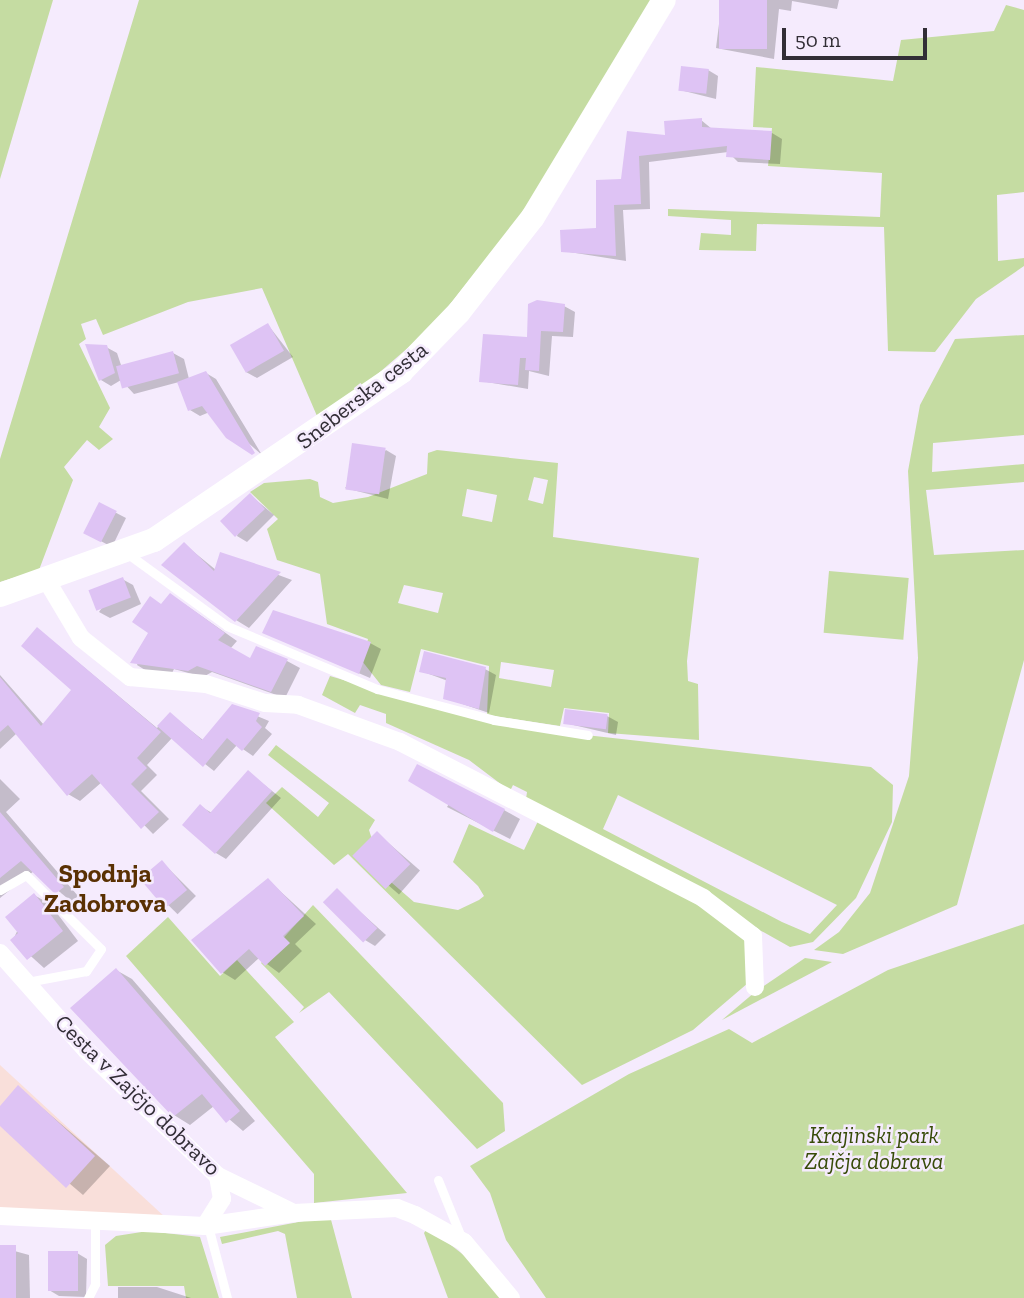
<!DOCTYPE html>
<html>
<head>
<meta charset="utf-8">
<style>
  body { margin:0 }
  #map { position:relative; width:1024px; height:1298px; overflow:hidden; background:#f5ebfd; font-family:"Zilla Slab",serif }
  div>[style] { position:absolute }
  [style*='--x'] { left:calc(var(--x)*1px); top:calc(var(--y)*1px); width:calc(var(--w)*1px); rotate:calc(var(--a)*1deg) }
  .industrial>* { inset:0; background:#f9dfda }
  .green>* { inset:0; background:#c5dca2; transform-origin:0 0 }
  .shadow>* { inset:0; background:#0003; transform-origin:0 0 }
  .building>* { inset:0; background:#dec3f4; transform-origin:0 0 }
  .lane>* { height:9px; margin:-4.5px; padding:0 4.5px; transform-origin:4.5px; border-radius:4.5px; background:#fff }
  .street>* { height:18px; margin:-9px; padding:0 9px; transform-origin:9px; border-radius:9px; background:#fff }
  .secondary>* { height:24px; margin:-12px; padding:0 12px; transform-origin:12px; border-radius:12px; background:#fff }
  span { translate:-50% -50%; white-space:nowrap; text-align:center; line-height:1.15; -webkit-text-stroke:5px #f5ebfd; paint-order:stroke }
  .street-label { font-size:23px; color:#322e36 }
  .park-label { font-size:23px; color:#374b08; font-style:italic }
  .quarter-label { font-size:26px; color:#5a3103; font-weight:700 }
  .scale { position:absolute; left:782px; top:28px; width:145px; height:32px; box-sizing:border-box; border:4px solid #322e36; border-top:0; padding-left:9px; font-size:21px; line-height:24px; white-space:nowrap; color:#322e36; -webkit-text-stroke:5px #f5ebfd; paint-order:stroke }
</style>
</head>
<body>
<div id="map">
  <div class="industrial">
    <div style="clip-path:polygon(0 1065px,166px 1218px,0 1213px)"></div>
  </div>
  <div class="green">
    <div style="clip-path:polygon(0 0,53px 0,0 179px)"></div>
    <div style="clip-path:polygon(139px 0,653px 0,525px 210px,432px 327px,358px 391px,317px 416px,262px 288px,188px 302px,103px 335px,96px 319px,81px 324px,86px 339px,79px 344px,110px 408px,99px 427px,113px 439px,99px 450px,87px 440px,64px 467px,73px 480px,39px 570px,0 582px,0 459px)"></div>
    <div style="clip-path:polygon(1006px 5px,1024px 10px,1024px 192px,997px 195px,998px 261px,1024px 258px,1024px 266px,976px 299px,935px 352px,888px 351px,884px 227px,757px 224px,756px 251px,699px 250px,701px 233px,731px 235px,731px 220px,668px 216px,668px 209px,880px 217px,882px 173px,768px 166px,772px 128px,753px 127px,756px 67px,893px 81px,901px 40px,994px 31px)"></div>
    <div style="clip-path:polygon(1024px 335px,1024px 435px,933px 443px,932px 472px,1024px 464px,1024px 482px,926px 490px,934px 555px,1024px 550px,1024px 660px,957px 905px,843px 954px,814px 950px,839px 932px,870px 893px,909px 776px,918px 658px,908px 471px,920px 405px,955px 339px)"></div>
    <div style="clip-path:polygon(evenodd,437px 450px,558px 463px,553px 537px,699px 558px,687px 661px,688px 681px,698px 684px,699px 740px,608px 733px,609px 713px,564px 708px,560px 726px,487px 715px,489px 666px,421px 649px,410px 692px,381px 685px,362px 661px,368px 639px,327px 624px,320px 574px,277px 560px,267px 529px,278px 519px,250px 492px,264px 483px,310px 479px,318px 482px,320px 497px,333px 503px,368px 497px,427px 474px,428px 453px,437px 450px,534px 477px,548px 480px,543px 504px,528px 500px,534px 477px,437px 450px,467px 489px,497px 495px,492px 522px,462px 516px,467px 489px,437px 450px,404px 585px,443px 593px,438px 613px,398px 603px,404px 585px,437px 450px,501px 662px,554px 670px,551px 687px,499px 678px,501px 662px)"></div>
    <div style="left:829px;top:571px;width:80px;height:62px;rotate:5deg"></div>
    <div style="clip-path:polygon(evenodd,330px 676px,497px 725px,871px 767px,893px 785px,892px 822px,856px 898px,813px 942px,790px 947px,526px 799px,527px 792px,513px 785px,510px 791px,469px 760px,386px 723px,386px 714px,360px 705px,355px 713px,322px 695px,330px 676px,618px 795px,837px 905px,810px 934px,782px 922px,603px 829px,618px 795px)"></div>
    <div style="clip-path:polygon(276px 745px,375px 820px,369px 830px,384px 876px,414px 902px,458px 910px,479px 900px,484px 896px,478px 886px,453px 862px,469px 824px,524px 850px,540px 817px,700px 901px,747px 938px,748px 983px,693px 1030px,582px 1085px,348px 854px,334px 865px,266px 803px,282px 787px,318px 817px,329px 803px,268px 755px)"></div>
    <div style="clip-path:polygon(313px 905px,503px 1103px,505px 1131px,477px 1149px,329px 992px,299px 1013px,304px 1007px,261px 963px)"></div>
    <div style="clip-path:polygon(168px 917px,220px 976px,237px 960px,294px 1022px,275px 1037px,407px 1193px,314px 1203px,314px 1174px,126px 956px)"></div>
    <div style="clip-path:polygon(1024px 924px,1024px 1298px,546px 1298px,506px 1240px,490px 1193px,470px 1166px,629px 1074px,729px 1029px,752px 1043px,888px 970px)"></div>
    <div style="clip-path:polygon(805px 958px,832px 962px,722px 1020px,755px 992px)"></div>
    <div style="clip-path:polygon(330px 1216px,352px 1298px,297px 1298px,285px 1234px,278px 1231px,222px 1244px,220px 1237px)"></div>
    <div style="clip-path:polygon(428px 1227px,484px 1271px,504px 1298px,448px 1298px,424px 1233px)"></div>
    <div style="clip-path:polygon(148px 1231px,200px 1237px,219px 1298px,186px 1298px,184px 1286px,108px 1286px,105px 1245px,116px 1236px)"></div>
  </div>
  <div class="shadow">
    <div style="clip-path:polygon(722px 0,839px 0,837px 9px,792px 1px,791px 11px,779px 9px,774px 59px,716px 48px)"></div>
    <div style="clip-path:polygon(708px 70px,718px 76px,716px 99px,680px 90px)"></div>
    <div style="clip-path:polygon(701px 120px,712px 129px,772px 133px,782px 139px,780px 164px,738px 162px,728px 152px,649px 162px,650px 209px,623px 210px,626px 261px,563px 251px,598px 230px,623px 181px,628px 133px,667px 137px)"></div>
    <div style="clip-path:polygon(564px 306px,575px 312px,573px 337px,552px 336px,549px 376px,529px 371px,528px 389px,481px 381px)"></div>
    <div style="clip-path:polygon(268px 325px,293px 357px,257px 378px,246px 372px)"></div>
    <div style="clip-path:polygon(106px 347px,117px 353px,122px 368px,173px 353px,184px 359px,189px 379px,206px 373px,216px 379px,262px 455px,212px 411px,200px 416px,190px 410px,179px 382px,134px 394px,121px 380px,111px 386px,101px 380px)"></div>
    <div style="clip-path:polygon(386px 450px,396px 456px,388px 499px,345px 488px)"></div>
    <div style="clip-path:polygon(250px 495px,274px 515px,247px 542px,237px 536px)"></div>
    <div style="clip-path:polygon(99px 504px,126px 518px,112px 547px,95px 538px)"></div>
    <div style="clip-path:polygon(184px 544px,216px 570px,221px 554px,292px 580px,249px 628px,236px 620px)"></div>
    <div style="clip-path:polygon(122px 579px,133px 585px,141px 604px,110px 618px,99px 612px)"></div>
    <div style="clip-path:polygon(183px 603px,237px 641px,230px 649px,251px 660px,287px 661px,300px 668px,285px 698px,212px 672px,203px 677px,174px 669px,171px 675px,150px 673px,137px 665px,162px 605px)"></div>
    <div style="clip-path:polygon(38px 629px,157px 728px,170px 714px,203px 740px,233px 706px,269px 721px,265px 728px,272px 734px,253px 756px,237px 745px,214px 771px,172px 738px,147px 765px,157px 775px,141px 791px,169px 819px,153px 834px,102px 782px,80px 801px,68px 794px,17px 733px,0 749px,0 675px,44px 725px,74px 690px)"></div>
    <div style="clip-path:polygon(273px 636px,370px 643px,381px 649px,370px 678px)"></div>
    <div style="clip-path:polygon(485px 669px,496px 675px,489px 713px,445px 698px,448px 681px,421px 671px)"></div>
    <div style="clip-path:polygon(607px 716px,618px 722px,616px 735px,565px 723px)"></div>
    <div style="clip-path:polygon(248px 772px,281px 798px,226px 859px,216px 853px,200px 806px,212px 813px)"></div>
    <div style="clip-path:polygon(0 779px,20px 799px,6px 812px,78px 896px,72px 902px,34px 871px,0 898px)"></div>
    <div style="clip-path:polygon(450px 802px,504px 810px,520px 819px,510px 839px,447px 807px)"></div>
    <div style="left:377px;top:833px;width:57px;height:32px;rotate:41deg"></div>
    <div style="left:162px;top:862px;width:48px;height:26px;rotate:45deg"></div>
    <div style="clip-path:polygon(268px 880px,316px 924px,295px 944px,302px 951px,279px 973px,259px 958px,235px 980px,222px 972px)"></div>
    <div style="clip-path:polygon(337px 891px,386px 935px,375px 946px,365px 940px)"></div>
    <div style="clip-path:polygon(34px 895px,50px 904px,78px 941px,44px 968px,13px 940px)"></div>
    <div style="clip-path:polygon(116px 970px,132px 979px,255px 1121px,243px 1131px,214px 1106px,190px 1125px,174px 1115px)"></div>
    <div style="clip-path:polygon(19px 1088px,110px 1166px,83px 1195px,0 1124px,0 1108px)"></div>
    <div style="clip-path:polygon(0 1247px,29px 1255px,30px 1298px,0 1298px)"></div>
    <div style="clip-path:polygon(77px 1253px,87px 1259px,86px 1297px,59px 1296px,49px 1290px)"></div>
    <div style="clip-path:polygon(118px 1287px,157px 1287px,191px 1298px,118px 1298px)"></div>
  </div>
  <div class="building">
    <div style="left:719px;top:0;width:48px;height:49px"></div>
    <div style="left:681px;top:66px;width:28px;height:25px;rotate:6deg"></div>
    <div style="clip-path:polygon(702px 118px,702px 127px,772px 131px,770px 160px,726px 157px,727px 146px,639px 156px,641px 204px,614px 205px,616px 256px,561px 252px,560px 230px,596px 228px,596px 180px,621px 179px,627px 131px,665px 135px,664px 121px)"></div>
    <div style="clip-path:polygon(537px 300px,565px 304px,563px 332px,541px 331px,539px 371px,525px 370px,526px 358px,520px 358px,518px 385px,479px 382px,483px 334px,527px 337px,528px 304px)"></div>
    <div style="left:268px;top:323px;width:32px;height:44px;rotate:60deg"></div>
    <div style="clip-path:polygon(85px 344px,107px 345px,115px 373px,99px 381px)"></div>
    <div style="left:173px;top:351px;width:23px;height:59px;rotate:75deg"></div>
    <div style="clip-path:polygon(206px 371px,255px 453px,252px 455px,226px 438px,202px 406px,188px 411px,177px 382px)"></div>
    <div style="left:352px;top:443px;width:34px;height:47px;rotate:8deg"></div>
    <div style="left:250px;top:493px;width:22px;height:41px;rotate:47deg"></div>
    <div style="left:99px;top:502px;width:20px;height:35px;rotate:27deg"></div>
    <div style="clip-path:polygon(184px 542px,214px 571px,220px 552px,281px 572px,235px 622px,161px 565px)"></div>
    <div style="left:123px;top:577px;width:22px;height:37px;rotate:69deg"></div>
    <div style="clip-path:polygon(170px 593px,225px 633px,218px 640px,250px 658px,256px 646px,288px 659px,271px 692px,197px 666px,188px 671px,130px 663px,148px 633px,132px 622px,150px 596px,161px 604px)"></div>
    <div style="clip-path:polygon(273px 610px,371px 642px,359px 674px,262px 633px)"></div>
    <div style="clip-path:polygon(37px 627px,161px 732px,137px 758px,147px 768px,131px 784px,159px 812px,141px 829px,92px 774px,67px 796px,8px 725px,0 732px,0 677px,41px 726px,71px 690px,21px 646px)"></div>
    <div style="clip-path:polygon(424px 651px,486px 667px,479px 709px,443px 699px,446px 678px,419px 672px)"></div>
    <div style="clip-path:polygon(232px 704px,260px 713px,256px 721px,262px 727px,242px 751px,227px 738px,203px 767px,157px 726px,170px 712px,202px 740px)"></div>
    <div style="left:565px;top:709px;width:43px;height:15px;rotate:7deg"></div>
    <div style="clip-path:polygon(417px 764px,505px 809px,493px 832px,408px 781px)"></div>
    <div style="clip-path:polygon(248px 770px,272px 791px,215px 854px,182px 825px,200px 804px,210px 813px)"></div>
    <div style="clip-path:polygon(0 812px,64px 887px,55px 894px,21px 861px,0 878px)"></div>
    <div style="left:377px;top:831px;width:47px;height:35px;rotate:45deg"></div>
    <div style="left:162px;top:860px;width:39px;height:29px;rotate:50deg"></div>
    <div style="clip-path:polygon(268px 878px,304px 916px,283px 936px,290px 943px,265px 966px,249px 949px,221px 974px,191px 940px)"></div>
    <div style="left:337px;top:888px;width:57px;height:20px;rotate:45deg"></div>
    <div style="clip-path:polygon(34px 893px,63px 931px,27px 960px,10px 940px,18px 933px,5px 917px)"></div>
    <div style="clip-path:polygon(116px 968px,240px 1111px,226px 1123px,202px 1094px,173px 1117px,70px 1008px)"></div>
    <div style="clip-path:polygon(18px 1085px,95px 1156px,66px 1188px,0 1126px,0 1106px)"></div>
    <div style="left:0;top:1245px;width:16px;height:53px"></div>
    <div style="left:48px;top:1251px;width:30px;height:40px"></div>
  </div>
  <div class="lane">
    <div style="--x:128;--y:554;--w:122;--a:36"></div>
    <div style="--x:227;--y:626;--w:163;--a:22.8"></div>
    <div style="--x:377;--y:689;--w:121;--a:14.8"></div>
    <div style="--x:494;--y:720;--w:95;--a:9.1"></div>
    <div style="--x:0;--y:890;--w:30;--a:-30"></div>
    <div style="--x:26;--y:875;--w:105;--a:44.6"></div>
    <div style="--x:101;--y:949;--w:27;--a:124"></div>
    <div style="--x:86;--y:971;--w:60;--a:169.4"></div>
    <div style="--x:438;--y:1180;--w:61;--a:68"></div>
    <div style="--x:208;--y:1226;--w:74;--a:75.2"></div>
    <div style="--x:88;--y:1298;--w:16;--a:-63"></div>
    <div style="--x:95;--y:1284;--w:64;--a:-90"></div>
  </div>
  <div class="street">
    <div style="--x:47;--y:581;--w:66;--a:59.2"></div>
    <div style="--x:81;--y:638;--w:63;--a:38.5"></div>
    <div style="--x:130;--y:677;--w:76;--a:5.3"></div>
    <div style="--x:206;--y:684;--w:62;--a:17.9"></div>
    <div style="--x:265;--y:703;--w:33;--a:3"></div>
    <div style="--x:298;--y:705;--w:109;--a:19.9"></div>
    <div style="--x:400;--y:742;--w:341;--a:27.2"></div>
    <div style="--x:703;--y:898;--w:63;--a:37.2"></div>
    <div style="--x:753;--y:936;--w:51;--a:87.8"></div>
    <div style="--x:0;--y:953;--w:130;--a:48.4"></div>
    <div style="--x:86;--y:1050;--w:182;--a:43.7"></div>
    <div style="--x:218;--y:1176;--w:85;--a:26"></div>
    <div style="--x:294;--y:1213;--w:103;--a:-2.8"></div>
    <div style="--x:397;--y:1208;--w:19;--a:21"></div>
    <div style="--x:415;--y:1215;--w:56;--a:28.9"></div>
    <div style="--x:464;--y:1242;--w:73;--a:50"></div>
    <div style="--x:0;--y:1216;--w:205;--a:2.8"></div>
    <div style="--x:205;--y:1226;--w:90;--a:-8.3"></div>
    <div style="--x:205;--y:1226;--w:32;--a:-58"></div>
    <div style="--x:222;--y:1199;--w:23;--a:-100"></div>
  </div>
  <div class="secondary">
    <div style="--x:0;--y:595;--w:164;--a:-19.7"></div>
    <div style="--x:154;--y:540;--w:299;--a:-34.2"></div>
    <div style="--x:401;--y:372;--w:83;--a:-46"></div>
    <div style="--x:459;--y:312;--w:120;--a:-52.1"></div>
    <div style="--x:533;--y:217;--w:253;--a:-58.9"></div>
  </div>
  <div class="street-label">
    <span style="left:362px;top:395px;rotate:-38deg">Sneberska cesta</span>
    <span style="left:138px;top:1095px;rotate:44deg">Cesta v Zajčjo dobravo</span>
  </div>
  <div class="park-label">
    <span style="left:874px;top:1148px">Krajinski park<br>Zajčja dobrava</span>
  </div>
  <div class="quarter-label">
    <span style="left:105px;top:889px">Spodnja<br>Zadobrova</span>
  </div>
  <div class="scale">50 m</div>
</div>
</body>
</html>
